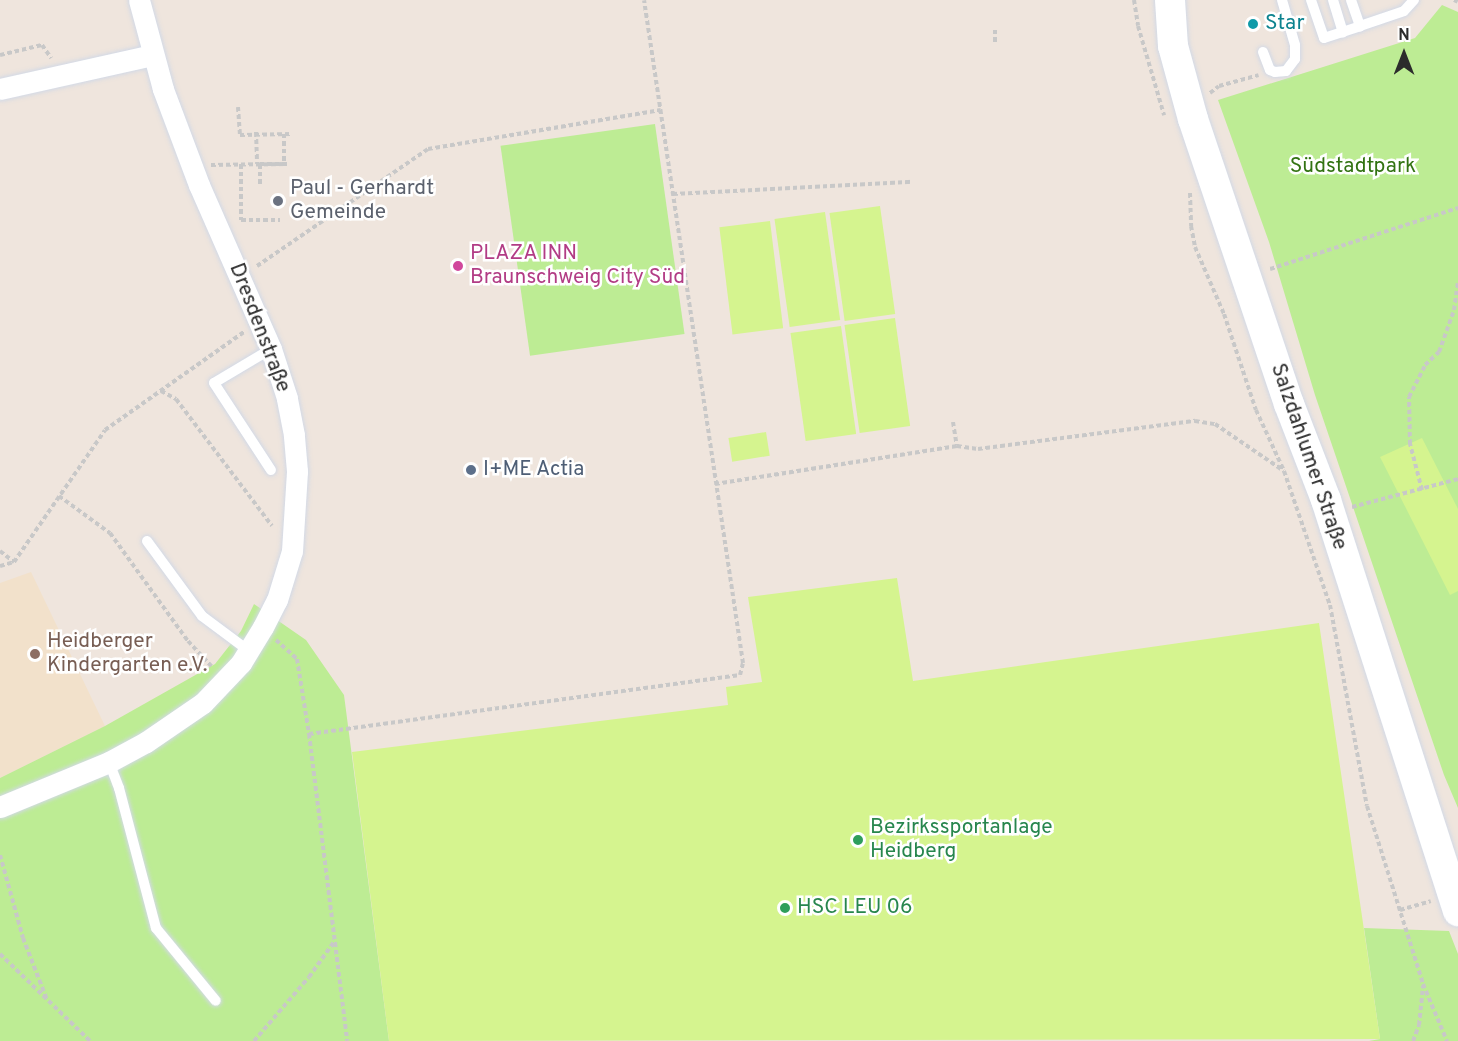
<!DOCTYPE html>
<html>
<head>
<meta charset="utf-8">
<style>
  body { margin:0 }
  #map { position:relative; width:1458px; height:1041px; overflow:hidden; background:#efe5dd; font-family:Overpass,sans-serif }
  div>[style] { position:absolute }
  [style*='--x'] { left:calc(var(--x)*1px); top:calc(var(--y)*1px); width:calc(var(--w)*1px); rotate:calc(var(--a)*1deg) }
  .education>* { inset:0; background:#f2e1cb }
  .green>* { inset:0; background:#bdec94; transform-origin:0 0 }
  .pitch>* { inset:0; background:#d5f48f; transform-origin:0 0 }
  .path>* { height:4px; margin-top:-2px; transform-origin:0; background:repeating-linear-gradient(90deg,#c8c8c8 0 4.5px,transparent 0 7.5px) }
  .roads { filter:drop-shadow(0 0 2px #d2d9e6) drop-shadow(0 0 2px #d2d9e6) }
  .lane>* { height:10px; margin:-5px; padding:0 5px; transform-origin:5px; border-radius:5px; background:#fff }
  .street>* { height:21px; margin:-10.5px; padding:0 10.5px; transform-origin:10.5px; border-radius:10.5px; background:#fff }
  .secondary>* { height:30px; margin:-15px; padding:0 15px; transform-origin:15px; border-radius:15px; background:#fff }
  .dots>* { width:16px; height:16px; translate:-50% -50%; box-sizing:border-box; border:3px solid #fff; border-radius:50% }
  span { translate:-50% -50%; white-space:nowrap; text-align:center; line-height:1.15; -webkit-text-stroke:5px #fff; paint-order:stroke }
  .culture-label { font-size:21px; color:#0d838f }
  .left { translate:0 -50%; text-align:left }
  .park-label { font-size:21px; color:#327312 }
  .worship-label { font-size:21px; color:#5b616d }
  .hotel-label { font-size:21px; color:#b23c85 }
  .street-label { font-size:21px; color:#2c2c2c }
  .service-label { font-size:21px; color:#4e5e75 }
  .education-label { font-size:21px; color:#785e54 }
  .leisure-label { font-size:21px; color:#27864d }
  .north { position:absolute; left:1374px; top:24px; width:60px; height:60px; -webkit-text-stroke:4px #fff; paint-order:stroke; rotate:0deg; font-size:16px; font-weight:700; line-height:24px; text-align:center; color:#2c2c2c }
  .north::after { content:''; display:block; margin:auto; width:21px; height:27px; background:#2c2c2c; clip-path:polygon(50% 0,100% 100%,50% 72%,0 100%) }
</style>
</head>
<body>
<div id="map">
  <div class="education">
    <div style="clip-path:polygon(31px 572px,105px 726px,0 778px,0 583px)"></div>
  </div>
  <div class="green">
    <div style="clip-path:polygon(1442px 5px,1458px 12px,1458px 808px,1444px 775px,1315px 395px,1269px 242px,1218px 100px,1415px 38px)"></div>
    <div style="left:655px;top:124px;width:212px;height:156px;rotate:82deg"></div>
    <div style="clip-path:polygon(254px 604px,306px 640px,344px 695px,389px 1041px,0 1041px,0 778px,105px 726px,215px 664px,241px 631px)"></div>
    <div style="clip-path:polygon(1364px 928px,1449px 931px,1458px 954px,1458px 1041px,1369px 1041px,1380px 1039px)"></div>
  </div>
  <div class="pitch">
    <div style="left:880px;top:206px;width:109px;height:51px;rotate:82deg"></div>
    <div style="left:825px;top:212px;width:109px;height:51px;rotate:82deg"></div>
    <div style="left:770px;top:221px;width:108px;height:51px;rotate:83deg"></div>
    <div style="left:895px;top:318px;width:109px;height:51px;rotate:82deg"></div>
    <div style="left:841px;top:326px;width:109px;height:51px;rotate:82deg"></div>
    <div style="left:766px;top:432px;width:24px;height:38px;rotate:81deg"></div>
    <div style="clip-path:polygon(1422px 438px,1458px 509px,1458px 591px,1450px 595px,1380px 457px)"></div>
    <div style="clip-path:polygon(897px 578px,913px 681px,1319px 623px,1380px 1039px,389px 1041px,352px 752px,728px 705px,726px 687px,762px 682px,748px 597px)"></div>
  </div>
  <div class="path">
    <div style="--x:1134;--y:0;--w:26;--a:81"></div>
    <div style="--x:1138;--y:26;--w:93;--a:73.7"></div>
    <div style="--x:1454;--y:0;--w:4;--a:27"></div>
    <div style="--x:995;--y:30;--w:12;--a:90"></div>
    <div style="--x:0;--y:55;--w:43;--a:-13.4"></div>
    <div style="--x:42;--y:45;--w:16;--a:55"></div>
    <div style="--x:1210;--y:93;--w:11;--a:-38"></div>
    <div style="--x:1219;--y:86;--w:41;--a:-15.4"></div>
    <div style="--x:238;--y:107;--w:28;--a:86"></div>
    <div style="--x:240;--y:135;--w:51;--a:-1.1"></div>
    <div style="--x:256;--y:132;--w:32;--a:88"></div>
    <div style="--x:284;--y:134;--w:30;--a:90"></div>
    <div style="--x:241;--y:164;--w:56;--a:90"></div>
    <div style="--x:241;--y:220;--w:39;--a:0"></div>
    <div style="--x:211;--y:165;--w:76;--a:-0.8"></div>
    <div style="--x:287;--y:164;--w:27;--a:180"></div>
    <div style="--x:260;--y:164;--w:22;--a:90"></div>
    <div style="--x:1190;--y:193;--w:33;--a:88"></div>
    <div style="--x:1191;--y:226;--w:21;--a:79"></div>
    <div style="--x:1195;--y:247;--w:73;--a:66.6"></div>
    <div style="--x:1224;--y:314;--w:101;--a:71.6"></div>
    <div style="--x:1256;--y:410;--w:67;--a:65.3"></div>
    <div style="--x:1284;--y:471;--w:142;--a:71.1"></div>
    <div style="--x:1330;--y:605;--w:204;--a:79.6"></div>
    <div style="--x:1367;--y:806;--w:187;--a:72.5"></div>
    <div style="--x:1423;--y:984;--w:62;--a:67.2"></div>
    <div style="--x:673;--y:194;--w:240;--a:-2.9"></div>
    <div style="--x:257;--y:266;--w:207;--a:-34.4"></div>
    <div style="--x:428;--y:149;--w:236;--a:-9.5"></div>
    <div style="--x:1270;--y:269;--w:198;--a:-18"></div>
    <div style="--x:161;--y:391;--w:17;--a:28"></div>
    <div style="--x:176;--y:399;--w:159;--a:52.9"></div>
    <div style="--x:953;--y:422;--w:24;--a:81"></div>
    <div style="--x:715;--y:484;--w:245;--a:-8.9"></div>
    <div style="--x:957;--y:446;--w:21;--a:8"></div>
    <div style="--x:978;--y:449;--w:219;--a:-7.4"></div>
    <div style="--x:1195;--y:421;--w:20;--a:9"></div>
    <div style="--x:1215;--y:424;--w:83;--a:34.3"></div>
    <div style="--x:1422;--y:490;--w:48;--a:-104.6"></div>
    <div style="--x:1410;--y:444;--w:47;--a:-91.2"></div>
    <div style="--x:1409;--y:397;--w:36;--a:-63"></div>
    <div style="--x:1425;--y:365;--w:19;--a:-43"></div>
    <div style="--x:1439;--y:352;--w:45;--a:-70.3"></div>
    <div style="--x:1454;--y:310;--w:27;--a:-82"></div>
    <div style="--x:59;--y:496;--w:63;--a:36"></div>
    <div style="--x:110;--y:533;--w:133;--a:54.2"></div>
    <div style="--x:188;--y:641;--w:35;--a:47"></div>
    <div style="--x:1352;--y:507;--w:110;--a:-14.8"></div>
    <div style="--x:0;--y:551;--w:18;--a:38"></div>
    <div style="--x:14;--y:562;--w:160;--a:-55.4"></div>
    <div style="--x:105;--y:430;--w:170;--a:-35.2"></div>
    <div style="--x:0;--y:566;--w:15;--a:-16"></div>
    <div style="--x:276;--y:640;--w:28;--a:42"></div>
    <div style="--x:297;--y:659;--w:76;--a:80.9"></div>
    <div style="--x:309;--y:734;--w:309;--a:82.9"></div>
    <div style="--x:309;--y:734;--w:435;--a:-7.8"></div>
    <div style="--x:740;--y:675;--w:12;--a:-76"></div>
    <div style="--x:743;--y:663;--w:670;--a:-98.49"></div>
    <div style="--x:0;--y:855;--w:86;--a:74.5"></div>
    <div style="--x:23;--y:938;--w:66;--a:68.8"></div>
    <div style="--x:1400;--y:910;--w:32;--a:-16"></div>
    <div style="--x:0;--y:954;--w:125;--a:44"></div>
    <div style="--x:254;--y:1041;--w:84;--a:-49.3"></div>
    <div style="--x:309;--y:977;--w:43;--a:-54.5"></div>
    <div style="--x:1413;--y:1041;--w:17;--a:-69"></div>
    <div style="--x:1419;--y:1025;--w:39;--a:-84"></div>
  </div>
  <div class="roads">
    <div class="lane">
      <div style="--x:1311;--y:0;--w:40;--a:71.1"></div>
      <div style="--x:1324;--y:38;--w:38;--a:-18"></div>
      <div style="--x:1333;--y:0;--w:34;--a:73"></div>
      <div style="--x:1351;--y:0;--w:28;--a:71"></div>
      <div style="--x:1360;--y:26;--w:46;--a:-18.8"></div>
      <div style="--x:1404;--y:11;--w:15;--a:-48"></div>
      <div style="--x:1263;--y:52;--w:19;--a:69"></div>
      <div style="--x:1270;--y:70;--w:5;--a:22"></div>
      <div style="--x:1275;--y:72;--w:11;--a:-5"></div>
      <div style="--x:1286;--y:71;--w:15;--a:-53"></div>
      <div style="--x:1295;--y:59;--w:14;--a:-90"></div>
      <div style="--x:1295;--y:45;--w:47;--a:-106.1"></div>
      <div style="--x:271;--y:349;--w:66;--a:149.2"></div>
      <div style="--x:214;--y:383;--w:104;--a:56.8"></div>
      <div style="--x:147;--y:541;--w:93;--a:53.7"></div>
      <div style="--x:202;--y:616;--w:59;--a:36.7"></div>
      <div style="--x:109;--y:762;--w:28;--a:69"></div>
      <div style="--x:119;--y:788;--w:145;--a:75.2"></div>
      <div style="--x:156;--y:928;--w:94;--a:50.6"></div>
    </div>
    <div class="street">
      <div style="--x:0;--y:89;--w:156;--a:-12.6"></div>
      <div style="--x:0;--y:807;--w:118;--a:-22.4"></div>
      <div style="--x:109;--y:762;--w:42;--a:-28.4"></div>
      <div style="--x:146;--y:742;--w:69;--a:-34.4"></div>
      <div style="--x:203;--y:703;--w:55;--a:-46.5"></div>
      <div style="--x:241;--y:663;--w:42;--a:-58.6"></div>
      <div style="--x:263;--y:627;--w:30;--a:-63"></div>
      <div style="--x:277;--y:600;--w:51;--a:-73"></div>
      <div style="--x:292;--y:551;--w:80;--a:-86.4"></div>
      <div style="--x:297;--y:471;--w:36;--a:-95"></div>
      <div style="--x:294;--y:435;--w:38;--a:-101"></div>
      <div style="--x:287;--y:398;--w:52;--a:-108.1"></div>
      <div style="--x:271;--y:349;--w:179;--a:-113.7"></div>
      <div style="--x:199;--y:185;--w:103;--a:-110.6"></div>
      <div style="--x:163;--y:89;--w:92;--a:-105.1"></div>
    </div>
    <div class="secondary">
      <div style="--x:1170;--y:0;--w:46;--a:86.3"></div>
      <div style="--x:1173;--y:46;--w:76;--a:74.7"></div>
      <div style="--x:1193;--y:119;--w:301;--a:71.4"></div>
      <div style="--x:1289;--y:404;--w:103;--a:68.9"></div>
      <div style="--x:1326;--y:500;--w:432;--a:72.2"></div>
    </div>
  </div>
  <div class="dots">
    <div style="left:1253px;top:24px;background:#0f9aa8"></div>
    <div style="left:278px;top:201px;background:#6b7280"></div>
    <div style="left:458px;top:266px;background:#d1479c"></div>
    <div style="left:471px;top:470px;background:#5c6f8a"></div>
    <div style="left:35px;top:654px;background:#8d6e63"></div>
    <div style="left:858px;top:840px;background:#2e9e5b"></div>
    <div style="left:785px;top:908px;background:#2e9e5b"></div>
  </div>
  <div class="culture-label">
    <span class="left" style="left:1265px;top:24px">Star</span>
  </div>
  <div class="park-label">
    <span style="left:1353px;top:167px">Südstadtpark</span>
  </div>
  <div class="worship-label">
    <span class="left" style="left:290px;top:201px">Paul - Gerhardt<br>Gemeinde</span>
  </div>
  <div class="hotel-label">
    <span class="left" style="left:470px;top:266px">PLAZA INN<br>Braunschweig City Süd</span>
  </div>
  <div class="street-label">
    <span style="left:259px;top:328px;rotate:69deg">Dresdenstraße</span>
    <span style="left:1308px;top:457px;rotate:71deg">Salzdahlumer Straße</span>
  </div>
  <div class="service-label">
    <span class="left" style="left:483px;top:470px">I+ME Actia</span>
  </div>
  <div class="education-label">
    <span class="left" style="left:47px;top:654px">Heidberger<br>Kindergarten e.V.</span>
  </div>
  <div class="leisure-label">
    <span class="left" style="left:870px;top:840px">Bezirkssportanlage<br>Heidberg</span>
    <span class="left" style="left:797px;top:908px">HSC LEU 06</span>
  </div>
  <div class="north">N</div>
</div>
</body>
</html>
